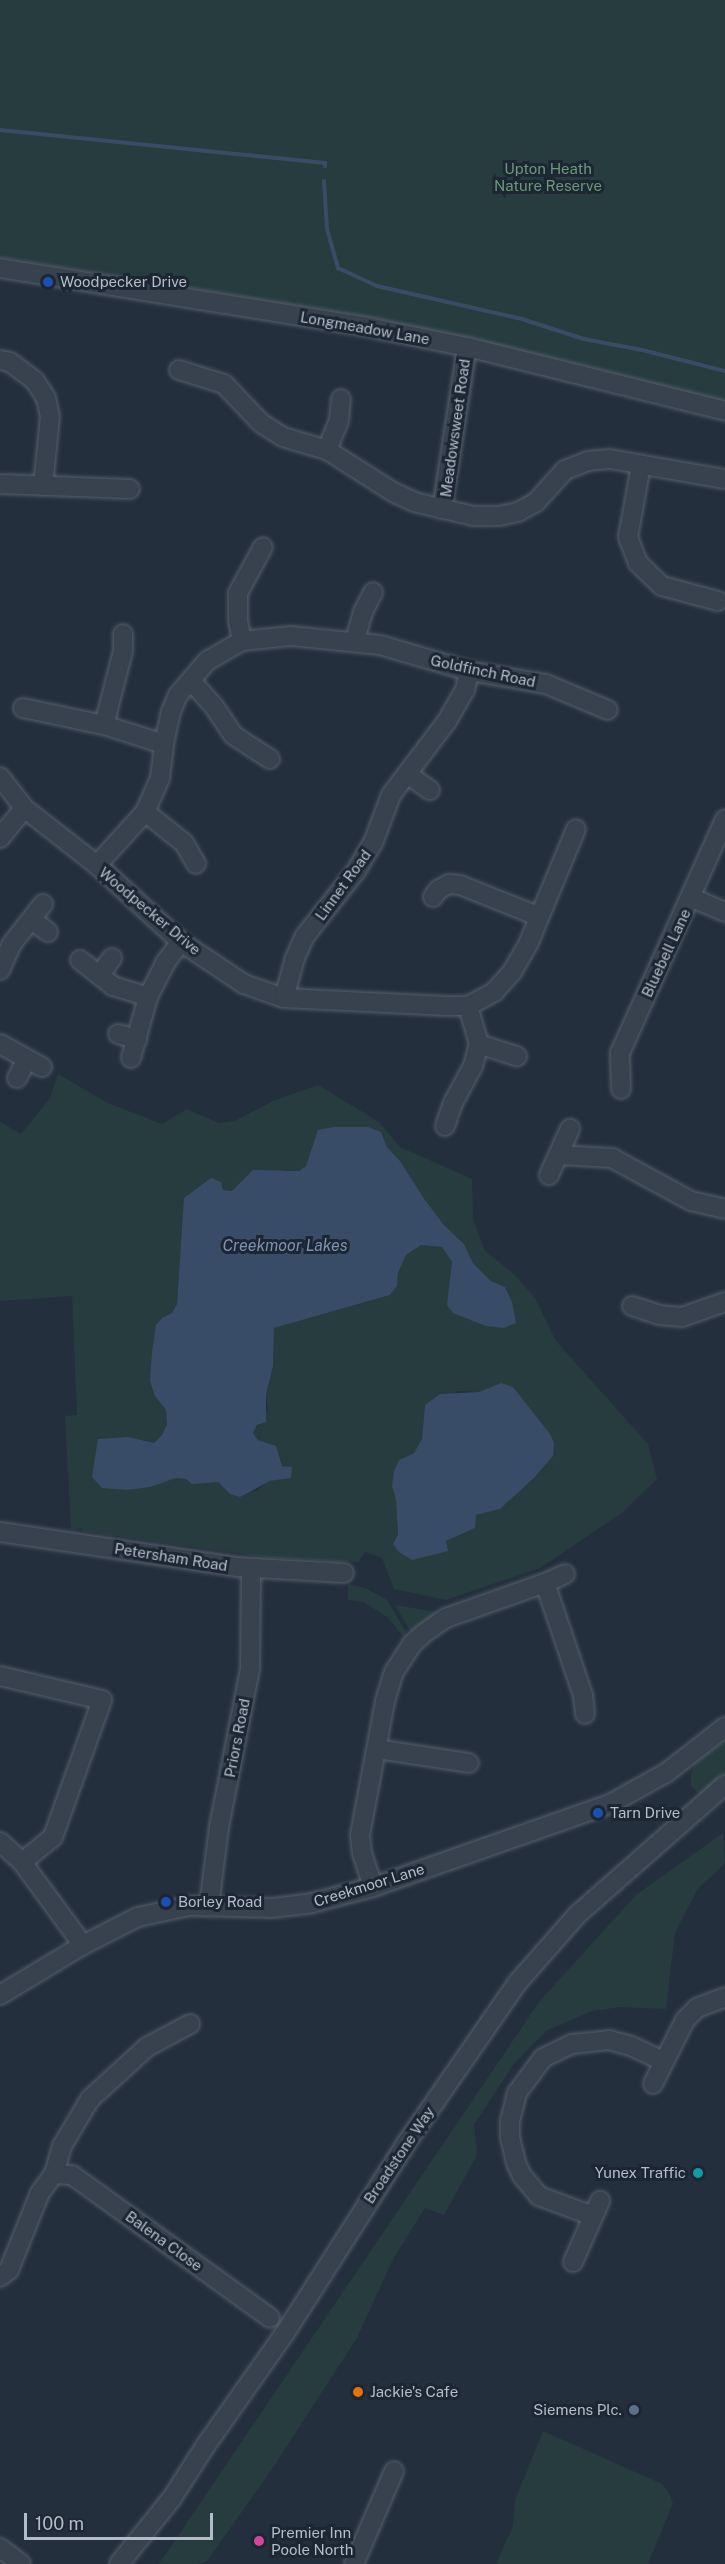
<!DOCTYPE html>
<html>
<head>
<meta charset="utf-8">
<style>
  body { margin:0 }
  #map { position:relative; width:725px; height:2564px; overflow:hidden; background:#242f3e; font-family:"Public Sans",sans-serif }
  div>[style] { position:absolute }
  [style*='--x'] { left:calc(var(--x)*1px); top:calc(var(--y)*1px); width:calc(var(--w)*1px); rotate:calc(var(--a)*1deg) }
  .green>* { inset:0; background:#263c3f }
  .water>* { inset:0; background:#394c67 }
  .stream>* { height:4px; margin:-2px; padding:0 2px; transform-origin:2px; border-radius:2px; background:#394c67 }
  .roads { filter:drop-shadow(0 0 2px #565f6c) drop-shadow(0 0 2px #565f6c) }
  .minor>* { height:18px; margin:-9px; padding:0 9px; transform-origin:9px; border-radius:9px; background:#38414e }
  .dots>* { width:16px; height:16px; translate:-50% -50%; box-sizing:border-box; border:3px solid #1d2633; border-radius:50% }
  span { translate:-50% -50%; white-space:nowrap; text-align:center; line-height:1.15; -webkit-text-stroke:6px #1d2633; paint-order:stroke }
  .park-label { font-size:15px; color:#6b9a76 }
  .poi-label { font-size:15px; color:#b4bcc9 }
  .left { translate:0 -50%; text-align:left }
  .right { translate:-100% -50%; text-align:right }
  .street-label { font-size:15px; color:#b4bcc9 }
  .water-label { font-size:16px; color:#7c92b1; font-style:italic }
  .scale { position:absolute; left:24px; top:2513px; width:189px; height:27px; box-sizing:border-box; border:3px solid #b4bcc9; border-top:0; padding-left:8px; font-size:18px; line-height:21px; white-space:nowrap; color:#b4bcc9; -webkit-text-stroke:4px #1d2633; paint-order:stroke }
</style>
</head>
<body>
<div id="map">
  <div class="green">
    <div style="clip-path:polygon(0 0,725px 0,725px 402px,578px 364px,368px 317px,0 257px)"></div>
    <div style="clip-path:polygon(evenodd,58px 1074px,108px 1103px,162px 1124px,187px 1109px,219px 1123px,235px 1121px,273px 1101px,318px 1085px,379px 1122px,400px 1147px,472px 1179px,473px 1219px,485px 1251px,515px 1275px,535px 1298px,556px 1341px,648px 1444px,657px 1479px,623px 1512px,540px 1568px,446px 1600px,394px 1589px,382px 1558px,365px 1552px,358px 1562px,271px 1558px,82px 1531px,82px 1528px,71px 1530px,65px 1416px,77px 1415px,72px 1296px,0 1301px,0 1122px,21px 1134px,50px 1098px,58px 1074px,381px 1132px,387px 1147px,400px 1161px,425px 1200px,444px 1225px,464px 1244px,473px 1263px,491px 1281px,505px 1287px,449px 1292px,452px 1262px,442px 1247px,421px 1245px,406px 1255px,398px 1273px,397px 1286px,390px 1295px,274px 1328px,273px 1366px,266px 1395px,268px 1411px,253px 1433px,258px 1440px,276px 1446px,278px 1459px,290px 1478px,270px 1481px,256px 1491px,230px 1494px,218px 1482px,176px 1478px,164px 1482px,141px 1440px,154px 1443px,162px 1435px,167px 1424px,166px 1410px,155px 1396px,162px 1318px,172px 1313px,177px 1304px,185px 1198px,223px 1190px,233px 1191px,248px 1178px,285px 1170px,299px 1171px,381px 1132px,58px 1074px,501px 1383px,553px 1456px,535px 1477px,500px 1509px,476px 1515px,475px 1528px,446px 1541px,393px 1544px,398px 1534px,396px 1500px,392px 1486px,399px 1460px,414px 1453px,422px 1439px,425px 1405px,459px 1391px,479px 1392px,501px 1383px)"></div>
    <div style="clip-path:polygon(348px 1584px,365px 1588px,387px 1600px,405px 1630px,405px 1638px,387px 1617px,364px 1602px,348px 1600px)"></div>
    <div style="clip-path:polygon(395px 1605px,437px 1612px,412px 1634px)"></div>
    <div style="clip-path:polygon(725px 1740px,725px 1775px,700px 1795px,691px 1786px,691px 1774px,695px 1763px)"></div>
    <div style="clip-path:polygon(723px 1833px,725px 1863px,697px 1890px,675px 1933px,666px 2009px,621px 2007px,592px 2011px,546px 2031px,513px 2065px,474px 2125px,477px 2155px,444px 2215px,425px 2208px,393px 2259px,357px 2338px,272px 2469px,207px 2561px,199px 2564px,159px 2564px,539px 2002px,636px 1895px)"></div>
    <div style="clip-path:polygon(543px 2431px,662px 2484px,668px 2491px,673px 2503px,648px 2564px,496px 2564px,513px 2526px,515px 2500px)"></div>
  </div>
  <div class="water">
    <div style="clip-path:polygon(334px 1127px,368px 1127px,381px 1132px,387px 1147px,400px 1161px,425px 1200px,444px 1225px,464px 1244px,473px 1263px,491px 1281px,505px 1287px,512px 1302px,516px 1323px,504px 1328px,486px 1326px,453px 1313px,447px 1305px,452px 1262px,442px 1247px,421px 1245px,406px 1255px,398px 1273px,397px 1286px,390px 1295px,274px 1328px,273px 1366px,266px 1395px,266px 1422px,257px 1425px,253px 1433px,258px 1440px,276px 1446px,282px 1466px,292px 1467px,291px 1478px,270px 1481px,240px 1497px,230px 1494px,218px 1482px,192px 1484px,186px 1479px,176px 1478px,150px 1487px,127px 1490px,102px 1488px,92px 1477px,98px 1439px,128px 1437px,154px 1443px,162px 1435px,167px 1424px,166px 1410px,155px 1396px,150px 1381px,152px 1352px,156px 1325px,162px 1318px,172px 1313px,177px 1304px,184px 1198px,211px 1178px,221px 1182px,223px 1190px,232px 1191px,253px 1170px,299px 1171px,306px 1166px,318px 1130px)"></div>
    <div style="clip-path:polygon(501px 1383px,513px 1387px,550px 1434px,554px 1443px,553px 1456px,535px 1477px,500px 1509px,476px 1515px,475px 1528px,446px 1541px,448px 1551px,412px 1560px,399px 1552px,393px 1544px,398px 1534px,396px 1500px,392px 1486px,394px 1471px,399px 1460px,414px 1453px,422px 1439px,425px 1405px,440px 1394px,479px 1392px)"></div>
  </div>
  <div class="stream">
    <div style="--x:0;--y:130;--w:327;--a:5.8"></div>
    <div style="--x:325;--y:163;--w:3;--a:90"></div>
    <div style="--x:324;--y:181;--w:48;--a:86.4"></div>
    <div style="--x:327;--y:229;--w:41;--a:74.2"></div>
    <div style="--x:338;--y:268;--w:43;--a:24.8"></div>
    <div style="--x:377;--y:286;--w:149;--a:12.8"></div>
    <div style="--x:522;--y:319;--w:65;--a:17.9"></div>
    <div style="--x:584;--y:339;--w:59;--a:10.7"></div>
    <div style="--x:642;--y:350;--w:86;--a:14.2"></div>
  </div>
  <div class="roads">
    <div class="minor">
      <div style="--x:0;--y:268;--w:368;--a:9.1"></div>
      <div style="--x:363;--y:326;--w:106;--a:11.4"></div>
      <div style="--x:467;--y:347;--w:266;--a:13.9"></div>
      <div style="--x:0;--y:360;--w:10;--a:11"></div>
      <div style="--x:10;--y:362;--w:31;--a:37"></div>
      <div style="--x:35;--y:381;--w:20;--a:57"></div>
      <div style="--x:46;--y:398;--w:19;--a:78"></div>
      <div style="--x:50;--y:417;--w:69;--a:95.8"></div>
      <div style="--x:179;--y:370;--w:47;--a:17.3"></div>
      <div style="--x:224;--y:384;--w:54;--a:46.5"></div>
      <div style="--x:261;--y:423;--w:26;--a:32"></div>
      <div style="--x:283;--y:437;--w:46;--a:16.5"></div>
      <div style="--x:327;--y:450;--w:78;--a:32.5"></div>
      <div style="--x:393;--y:492;--w:23;--a:25"></div>
      <div style="--x:414;--y:502;--w:61;--a:13.3"></div>
      <div style="--x:473;--y:516;--w:26;--a:0"></div>
      <div style="--x:499;--y:516;--w:19;--a:-12"></div>
      <div style="--x:518;--y:512;--w:21;--a:-29"></div>
      <div style="--x:536;--y:502;--w:43;--a:-47.8"></div>
      <div style="--x:565;--y:470;--w:25;--a:-21"></div>
      <div style="--x:588;--y:461;--w:22;--a:-5"></div>
      <div style="--x:610;--y:459;--w:115;--a:10"></div>
      <div style="--x:327;--y:450;--w:31;--a:-68"></div>
      <div style="--x:339;--y:421;--w:22;--a:-85"></div>
      <div style="--x:641;--y:465;--w:73;--a:100.2"></div>
      <div style="--x:628;--y:537;--w:28;--a:69"></div>
      <div style="--x:638;--y:563;--w:33;--a:44"></div>
      <div style="--x:662;--y:586;--w:58;--a:15"></div>
      <div style="--x:0;--y:484;--w:130;--a:2.2"></div>
      <div style="--x:442;--y:509;--w:164;--a:-81.2"></div>
      <div style="--x:355;--y:640;--w:29;--a:-74"></div>
      <div style="--x:363;--y:612;--w:22;--a:-63"></div>
      <div style="--x:242;--y:641;--w:21;--a:-101"></div>
      <div style="--x:238;--y:620;--w:27;--a:-90"></div>
      <div style="--x:238;--y:593;--w:52;--a:-61.5"></div>
      <div style="--x:192;--y:682;--w:31;--a:48"></div>
      <div style="--x:213;--y:705;--w:36;--a:56"></div>
      <div style="--x:233;--y:735;--w:44;--a:33"></div>
      <div style="--x:23;--y:708;--w:83;--a:11.9"></div>
      <div style="--x:104;--y:725;--w:63;--a:17.6"></div>
      <div style="--x:104;--y:725;--w:76;--a:-75.6"></div>
      <div style="--x:123;--y:651;--w:17;--a:-90"></div>
      <div style="--x:407;--y:774;--w:28;--a:35"></div>
      <div style="--x:0;--y:777;--w:39;--a:52"></div>
      <div style="--x:24;--y:808;--w:93;--a:38"></div>
      <div style="--x:97;--y:865;--w:114;--a:42.5"></div>
      <div style="--x:181;--y:942;--w:76;--a:33.7"></div>
      <div style="--x:244;--y:984;--w:42;--a:19.3"></div>
      <div style="--x:284;--y:998;--w:163;--a:2.8"></div>
      <div style="--x:447;--y:1006;--w:21;--a:0"></div>
      <div style="--x:468;--y:1006;--w:30;--a:-28"></div>
      <div style="--x:494;--y:992;--w:27;--a:-48"></div>
      <div style="--x:512;--y:972;--w:34;--a:-60"></div>
      <div style="--x:529;--y:942;--w:122;--a:-67.4"></div>
      <div style="--x:145;--y:812;--w:50;--a:38.5"></div>
      <div style="--x:184;--y:843;--w:24;--a:60"></div>
      <div style="--x:0;--y:838;--w:38;--a:-51"></div>
      <div style="--x:97;--y:865;--w:72;--a:-47.8"></div>
      <div style="--x:145;--y:812;--w:37;--a:-66"></div>
      <div style="--x:160;--y:778;--w:34;--a:-83"></div>
      <div style="--x:164;--y:744;--w:33;--a:-78"></div>
      <div style="--x:171;--y:712;--w:18;--a:-68"></div>
      <div style="--x:178;--y:695;--w:45;--a:-49.5"></div>
      <div style="--x:207;--y:661;--w:40;--a:-29.7"></div>
      <div style="--x:242;--y:641;--w:49;--a:-5.8"></div>
      <div style="--x:291;--y:636;--w:89;--a:5.8"></div>
      <div style="--x:380;--y:645;--w:93;--a:16.3"></div>
      <div style="--x:469;--y:671;--w:78;--a:9.6"></div>
      <div style="--x:546;--y:684;--w:67;--a:22.8"></div>
      <div style="--x:433;--y:897;--w:9;--a:-54"></div>
      <div style="--x:438;--y:890;--w:13;--a:-29"></div>
      <div style="--x:449;--y:884;--w:11;--a:5"></div>
      <div style="--x:460;--y:885;--w:84;--a:21.7"></div>
      <div style="--x:692;--y:898;--w:36;--a:23"></div>
      <div style="--x:32;--y:920;--w:20;--a:37"></div>
      <div style="--x:80;--y:960;--w:42;--a:38.2"></div>
      <div style="--x:113;--y:986;--w:37;--a:17"></div>
      <div style="--x:0;--y:970;--w:27;--a:-66"></div>
      <div style="--x:11;--y:945;--w:52;--a:-52"></div>
      <div style="--x:100;--y:975;--w:21;--a:-55"></div>
      <div style="--x:284;--y:998;--w:41;--a:-74.6"></div>
      <div style="--x:295;--y:958;--w:24;--a:-66"></div>
      <div style="--x:305;--y:936;--w:83;--a:-51.9"></div>
      <div style="--x:356;--y:871;--w:33;--a:-59"></div>
      <div style="--x:373;--y:843;--w:51;--a:-69.4"></div>
      <div style="--x:391;--y:795;--w:93;--a:-52.9"></div>
      <div style="--x:447;--y:721;--w:36;--a:-60"></div>
      <div style="--x:465;--y:690;--w:19;--a:-78"></div>
      <div style="--x:468;--y:1006;--w:40;--a:74"></div>
      <div style="--x:479;--y:1044;--w:40;--a:18"></div>
      <div style="--x:118;--y:1034;--w:20;--a:15"></div>
      <div style="--x:0;--y:1044;--w:48;--a:28.7"></div>
      <div style="--x:131;--y:1058;--w:63;--a:-74.4"></div>
      <div style="--x:148;--y:997;--w:38;--a:-63"></div>
      <div style="--x:165;--y:963;--w:26;--a:-53"></div>
      <div style="--x:17;--y:1078;--w:21;--a:-62"></div>
      <div style="--x:621;--y:1089;--w:36;--a:-92"></div>
      <div style="--x:620;--y:1053;--w:256;--a:-65.8"></div>
      <div style="--x:445;--y:1126;--w:24;--a:-71"></div>
      <div style="--x:453;--y:1103;--w:42;--a:-61.6"></div>
      <div style="--x:473;--y:1066;--w:23;--a:-75"></div>
      <div style="--x:559;--y:1155;--w:53;--a:3.2"></div>
      <div style="--x:612;--y:1158;--w:90;--a:28.6"></div>
      <div style="--x:691;--y:1201;--w:35;--a:13"></div>
      <div style="--x:549;--y:1175;--w:51;--a:-65.5"></div>
      <div style="--x:632;--y:1306;--w:28;--a:18"></div>
      <div style="--x:659;--y:1315;--w:23;--a:5"></div>
      <div style="--x:682;--y:1317;--w:46;--a:-19.2"></div>
      <div style="--x:0;--y:1532;--w:241;--a:8.4"></div>
      <div style="--x:238;--y:1567;--w:106;--a:3.2"></div>
      <div style="--x:545;--y:1583;--w:22;--a:-24"></div>
      <div style="--x:0;--y:1676;--w:105;--a:13.2"></div>
      <div style="--x:102;--y:1700;--w:145;--a:109.7"></div>
      <div style="--x:53;--y:1837;--w:40;--a:141"></div>
      <div style="--x:377;--y:1749;--w:93;--a:8.7"></div>
      <div style="--x:0;--y:1842;--w:30;--a:42"></div>
      <div style="--x:22;--y:1862;--w:103;--a:53.7"></div>
      <div style="--x:373;--y:1887;--w:35;--a:-108"></div>
      <div style="--x:362;--y:1854;--w:19;--a:-96"></div>
      <div style="--x:360;--y:1835;--w:136;--a:-79.4"></div>
      <div style="--x:385;--y:1701;--w:30;--a:-73"></div>
      <div style="--x:394;--y:1672;--w:33;--a:-57"></div>
      <div style="--x:412;--y:1644;--w:15;--a:-42"></div>
      <div style="--x:423;--y:1634;--w:28;--a:-35"></div>
      <div style="--x:446;--y:1618;--w:105;--a:-19.5"></div>
      <div style="--x:545;--y:1583;--w:118;--a:71.3"></div>
      <div style="--x:583;--y:1695;--w:19;--a:84"></div>
      <div style="--x:209;--y:1906;--w:80;--a:-82.8"></div>
      <div style="--x:219;--y:1827;--w:161;--a:-78.9"></div>
      <div style="--x:250;--y:1669;--w:101;--a:-89.4"></div>
      <div style="--x:0;--y:1995;--w:97;--a:-31.1"></div>
      <div style="--x:83;--y:1945;--w:62;--a:-27"></div>
      <div style="--x:138;--y:1917;--w:52;--a:-12.2"></div>
      <div style="--x:189;--y:1906;--w:84;--a:1.4"></div>
      <div style="--x:273;--y:1908;--w:39;--a:-7"></div>
      <div style="--x:312;--y:1903;--w:63;--a:-14.7"></div>
      <div style="--x:373;--y:1887;--w:251;--a:-19.3"></div>
      <div style="--x:610;--y:1804;--w:64;--a:-29"></div>
      <div style="--x:666;--y:1773;--w:75;--a:-37.9"></div>
      <div style="--x:653;--y:2084;--w:72;--a:-63.4"></div>
      <div style="--x:685;--y:2020;--w:17;--a:-45"></div>
      <div style="--x:697;--y:2008;--w:30;--a:-21"></div>
      <div style="--x:54;--y:2174;--w:18;--a:3"></div>
      <div style="--x:72;--y:2175;--w:244;--a:35.8"></div>
      <div style="--x:593;--y:2216;--w:58;--a:-159.7"></div>
      <div style="--x:539;--y:2196;--w:26;--a:-130"></div>
      <div style="--x:522;--y:2176;--w:14;--a:-115"></div>
      <div style="--x:516;--y:2163;--w:27;--a:-103"></div>
      <div style="--x:510;--y:2137;--w:16;--a:-90"></div>
      <div style="--x:510;--y:2121;--w:29;--a:-76"></div>
      <div style="--x:517;--y:2093;--w:44;--a:-53.4"></div>
      <div style="--x:543;--y:2058;--w:32;--a:-26"></div>
      <div style="--x:572;--y:2044;--w:37;--a:-6"></div>
      <div style="--x:609;--y:2040;--w:23;--a:15"></div>
      <div style="--x:631;--y:2046;--w:35;--a:25"></div>
      <div style="--x:573;--y:2262;--w:67;--a:-66.1"></div>
      <div style="--x:0;--y:2277;--w:11;--a:-38"></div>
      <div style="--x:9;--y:2270;--w:83;--a:-68.1"></div>
      <div style="--x:40;--y:2193;--w:24;--a:-54"></div>
      <div style="--x:54;--y:2174;--w:29;--a:-74"></div>
      <div style="--x:62;--y:2146;--w:55;--a:-59.2"></div>
      <div style="--x:90;--y:2099;--w:77;--a:-42.4"></div>
      <div style="--x:147;--y:2047;--w:49;--a:-28.1"></div>
      <div style="--x:0;--y:2548;--w:26;--a:37"></div>
      <div style="--x:119;--y:2564;--w:85;--a:-51.2"></div>
      <div style="--x:172;--y:2498;--w:63;--a:-57.3"></div>
      <div style="--x:206;--y:2445;--w:137;--a:-54.8"></div>
      <div style="--x:285;--y:2333;--w:223;--a:-57.4"></div>
      <div style="--x:405;--y:2145;--w:198;--a:-55.3"></div>
      <div style="--x:518;--y:1982;--w:91;--a:-48.6"></div>
      <div style="--x:578;--y:1914;--w:196;--a:-41.3"></div>
      <div style="--x:354;--y:2564;--w:101;--a:-66.7"></div>
    </div>
  </div>
  <div class="dots">
    <div style="left:48px;top:282px;background:#1a4fb4"></div>
    <div style="left:598px;top:1813px;background:#1a4fb4"></div>
    <div style="left:166px;top:1902px;background:#1a4fb4"></div>
    <div style="left:698px;top:2173px;background:#0f9aa8"></div>
    <div style="left:358px;top:2392px;background:#e8710a"></div>
    <div style="left:634px;top:2410px;background:#5c6f8a"></div>
    <div style="left:259px;top:2541px;background:#d1479c"></div>
  </div>
  <div class="park-label">
    <span style="left:548px;top:177px">Upton Heath<br>Nature Reserve</span>
  </div>
  <div class="poi-label">
    <span class="left" style="left:60px;top:282px">Woodpecker Drive</span>
    <span class="left" style="left:610px;top:1813px">Tarn Drive</span>
    <span class="left" style="left:178px;top:1902px">Borley Road</span>
    <span class="right" style="left:686px;top:2173px">Yunex Traffic</span>
    <span class="left" style="left:370px;top:2392px">Jackie's Cafe</span>
    <span class="right" style="left:622px;top:2410px">Siemens Plc.</span>
    <span class="left" style="left:271px;top:2541px">Premier Inn<br>Poole North</span>
  </div>
  <div class="street-label">
    <span style="left:365px;top:328px;rotate:10deg">Longmeadow Lane</span>
    <span style="left:455px;top:428px;rotate:-82deg">Meadowsweet Road</span>
    <span style="left:483px;top:671px;rotate:12deg">Goldfinch Road</span>
    <span style="left:343px;top:885px;rotate:-54deg">Linnet Road</span>
    <span style="left:150px;top:911px;rotate:40deg">Woodpecker Drive</span>
    <span style="left:666px;top:953px;rotate:-65deg">Bluebell Lane</span>
    <span style="left:171px;top:1557px;rotate:9deg">Petersham Road</span>
    <span style="left:237px;top:1738px;rotate:-79deg">Priors Road</span>
    <span style="left:369px;top:1885px;rotate:-17deg">Creekmoor Lane</span>
    <span style="left:399px;top:2155px;rotate:-56deg">Broadstone Way</span>
    <span style="left:164px;top:2241px;rotate:36deg">Balena Close</span>
  </div>
  <div class="water-label">
    <span style="left:285px;top:1246px">Creekmoor Lakes</span>
  </div>
  <div class="scale">100 m</div>
</div>
</body>
</html>
